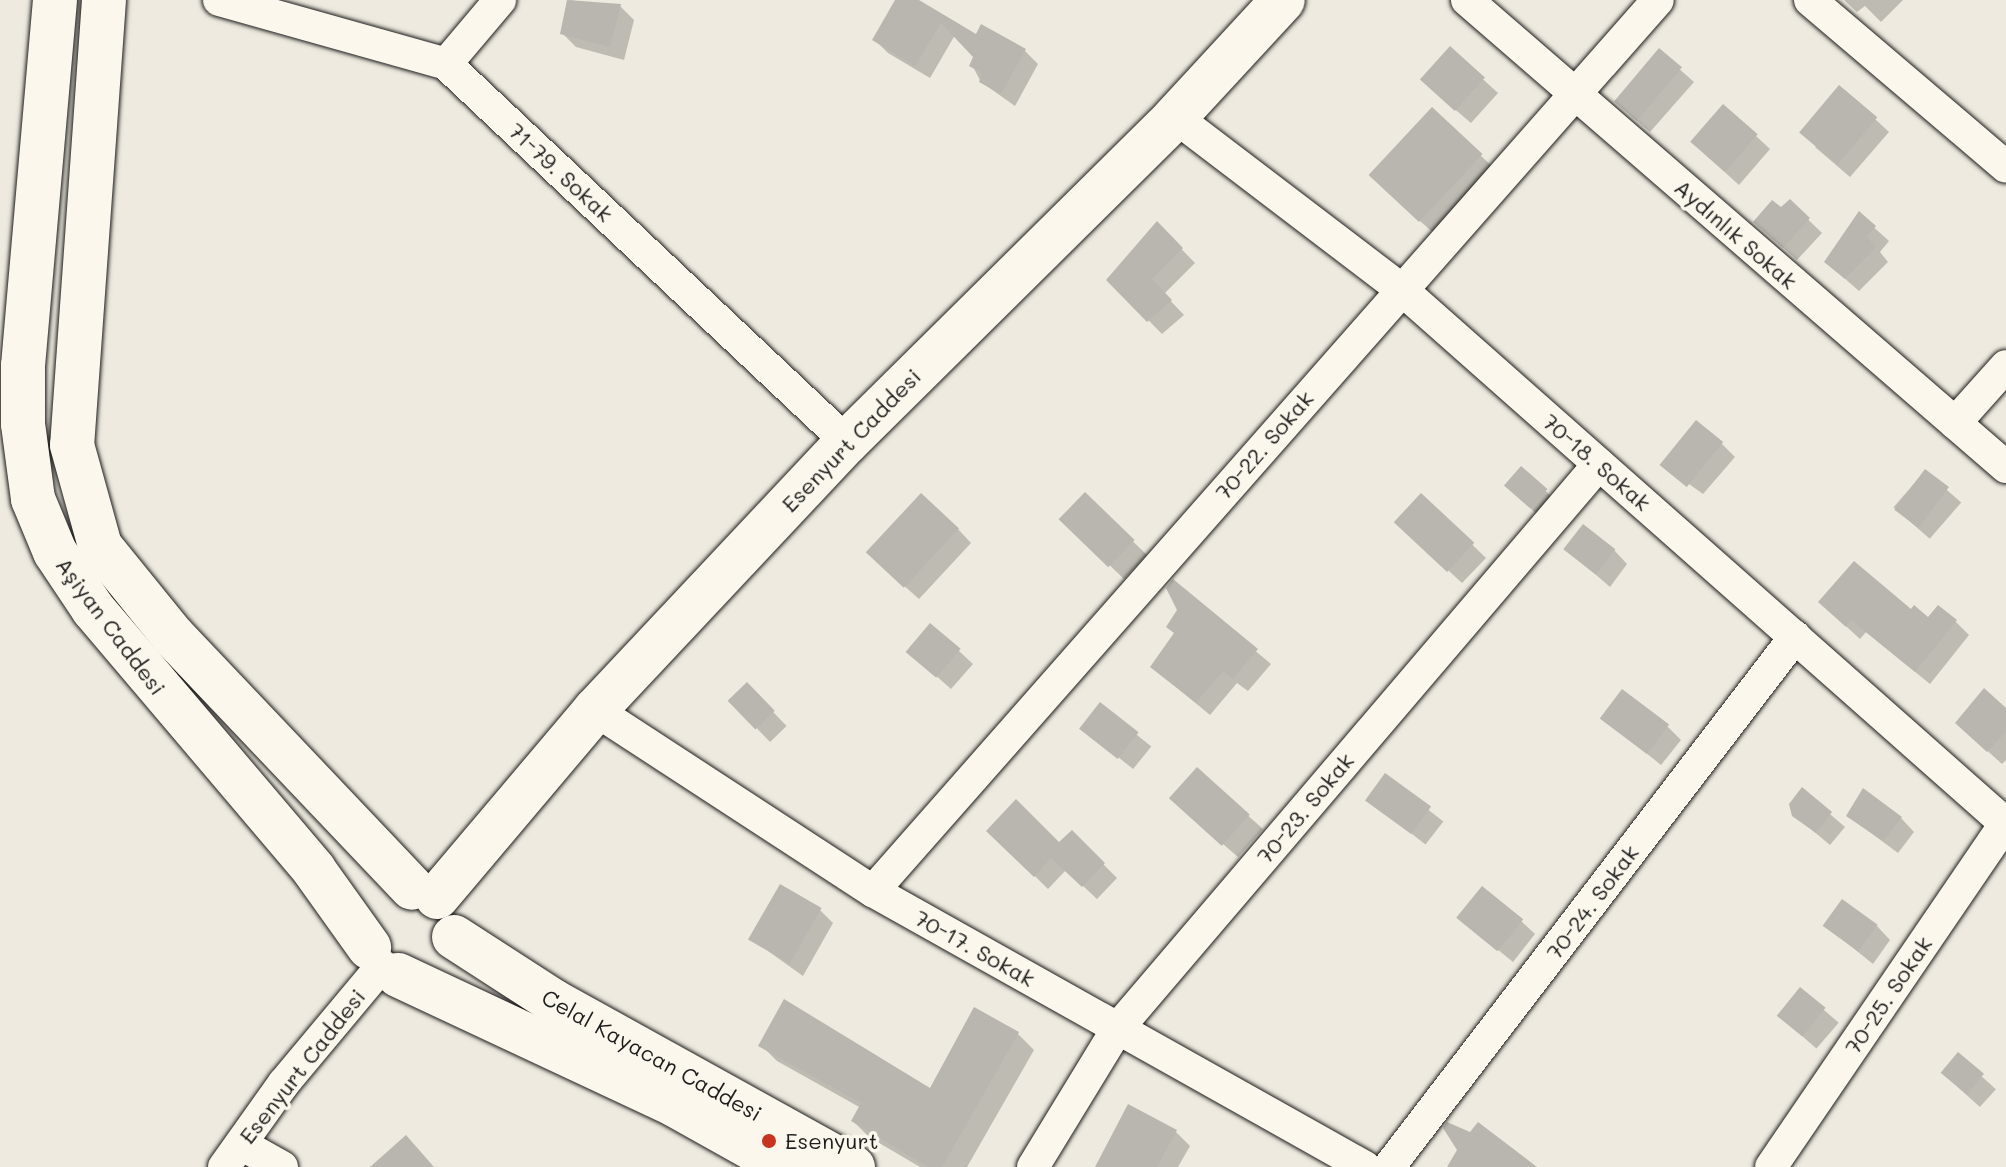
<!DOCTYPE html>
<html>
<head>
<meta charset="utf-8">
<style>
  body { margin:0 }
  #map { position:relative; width:2006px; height:1167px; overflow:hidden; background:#eeeadf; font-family:Mali,sans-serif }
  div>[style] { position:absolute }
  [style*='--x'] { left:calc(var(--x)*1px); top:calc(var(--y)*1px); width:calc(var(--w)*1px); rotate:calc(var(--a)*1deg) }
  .shadow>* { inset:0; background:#0003; transform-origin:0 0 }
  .building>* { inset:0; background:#b9b6af; transform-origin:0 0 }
  .roads { filter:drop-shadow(0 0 2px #1c1c1c) drop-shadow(0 0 2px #1c1c1c) }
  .street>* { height:32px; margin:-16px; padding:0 16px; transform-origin:16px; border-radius:16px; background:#fbf7ec }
  .secondary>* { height:44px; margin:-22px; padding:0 22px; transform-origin:22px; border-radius:22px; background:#fbf7ec }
  .dots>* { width:22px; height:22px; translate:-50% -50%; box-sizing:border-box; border:4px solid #fbf7ec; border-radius:50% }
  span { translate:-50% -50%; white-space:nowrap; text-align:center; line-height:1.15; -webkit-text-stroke:7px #fbf7ec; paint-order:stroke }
  .street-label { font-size:22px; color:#1c1c1c }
  .poi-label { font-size:22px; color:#1c1c1c }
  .left { translate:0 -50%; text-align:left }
</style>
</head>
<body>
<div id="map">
  <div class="shadow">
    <div style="clip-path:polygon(569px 0,620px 6px,634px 20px,624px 60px,576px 47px,562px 33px)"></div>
    <div style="clip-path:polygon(897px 0,915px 0,977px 37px,1025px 51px,1038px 64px,1015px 106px,981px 82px,972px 65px,975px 56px,955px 35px,930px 78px,888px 53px,874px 39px)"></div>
    <div style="clip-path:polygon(1844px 0,1903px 0,1881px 22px,1865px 6px,1857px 12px)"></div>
    <div style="clip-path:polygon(1450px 49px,1498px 93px,1471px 123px,1437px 94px)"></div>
    <div style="clip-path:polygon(1659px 51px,1694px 82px,1650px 132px,1631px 116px)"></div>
    <div style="clip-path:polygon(1432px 110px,1495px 169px,1437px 236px,1385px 190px)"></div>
    <div style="clip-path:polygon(1875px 119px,1889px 132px,1850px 177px,1815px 147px)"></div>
    <div style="clip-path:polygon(1756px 136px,1770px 149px,1739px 185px,1707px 156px)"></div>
    <div style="clip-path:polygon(1790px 202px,1822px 233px,1797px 260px,1770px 236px)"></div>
    <div style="clip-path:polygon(1859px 214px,1889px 241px,1880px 252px,1888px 262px,1859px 291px,1826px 262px)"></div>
    <div style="clip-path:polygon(1157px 224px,1195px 263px,1164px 294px,1184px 315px,1162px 334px,1109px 280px)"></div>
    <div style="clip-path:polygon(1721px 443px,1735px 457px,1703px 494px,1661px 464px)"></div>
    <div style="left:1521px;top:468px;width:42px;height:23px;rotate:43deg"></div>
    <div style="left:1925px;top:471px;width:48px;height:48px;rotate:41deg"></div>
    <div style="clip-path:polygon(1085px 495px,1147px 555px,1124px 579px,1076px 533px)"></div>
    <div style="clip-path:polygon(1422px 496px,1486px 558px,1462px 583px,1412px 537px)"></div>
    <div style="clip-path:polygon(958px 529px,971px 543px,919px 599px,883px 567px)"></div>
    <div style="clip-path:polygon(1566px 549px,1614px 550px,1627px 564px,1610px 587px)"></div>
    <div style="clip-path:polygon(1173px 582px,1271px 664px,1248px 691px,1237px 683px,1210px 715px,1152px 667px,1176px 634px,1180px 610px)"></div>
    <div style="clip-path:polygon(1835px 616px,1956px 622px,1969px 635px,1930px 684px,1866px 632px,1860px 639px)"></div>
    <div style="clip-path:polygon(959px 651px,973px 664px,951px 689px,909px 652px)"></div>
    <div style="left:747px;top:685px;width:57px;height:23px;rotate:46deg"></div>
    <div style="left:1100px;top:705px;width:66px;height:29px;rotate:39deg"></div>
    <div style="clip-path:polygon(2006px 711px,2006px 760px,2002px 764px,1971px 736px)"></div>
    <div style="clip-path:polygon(1604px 719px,1668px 727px,1681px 740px,1661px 765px)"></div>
    <div style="clip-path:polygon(1197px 770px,1263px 829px,1238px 857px,1187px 813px)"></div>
    <div style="left:1385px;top:776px;width:74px;height:29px;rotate:38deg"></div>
    <div style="clip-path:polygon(1802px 790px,1845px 827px,1830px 845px,1794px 815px)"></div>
    <div style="clip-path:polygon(1848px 816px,1901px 818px,1914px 832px,1898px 853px)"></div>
    <div style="clip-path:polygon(989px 831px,1059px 845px,1072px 833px,1117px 878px,1097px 899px,1066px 870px,1048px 889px)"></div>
    <div style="clip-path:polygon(820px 910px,833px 923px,803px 976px,751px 939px)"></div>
    <div style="clip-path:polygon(1460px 919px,1521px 921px,1535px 934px,1513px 962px)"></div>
    <div style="clip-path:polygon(1877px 926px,1890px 940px,1873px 964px,1827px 927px)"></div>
    <div style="left:1801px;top:990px;width:50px;height:34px;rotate:41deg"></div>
    <div style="clip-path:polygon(975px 1010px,1018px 1034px,1034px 1050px,967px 1167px,920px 1167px,869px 1137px,853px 1121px,861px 1108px,777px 1061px,761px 1045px,931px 1091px)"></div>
    <div style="left:1958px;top:1055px;width:51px;height:24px;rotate:42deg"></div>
    <div style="clip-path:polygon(1129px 1106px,1176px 1132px,1190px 1146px,1178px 1167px,1106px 1167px)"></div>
  </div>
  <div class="building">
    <div style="clip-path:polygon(567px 0,621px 4px,610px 47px,560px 34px)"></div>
    <div style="clip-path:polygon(895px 0,919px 0,976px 34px,981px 24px,1026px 49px,1001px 94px,979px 82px,982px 73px,969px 66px,973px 57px,941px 23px,915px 66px,872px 40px)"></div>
    <div style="left:1450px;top:46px;width:47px;height:45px;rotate:42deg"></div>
    <div style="left:1659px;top:48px;width:30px;height:70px;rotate:40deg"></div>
    <div style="left:1839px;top:85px;width:50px;height:62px;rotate:40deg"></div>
    <div style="left:1723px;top:104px;width:46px;height:50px;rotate:41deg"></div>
    <div style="left:1432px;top:107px;width:69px;height:93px;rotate:43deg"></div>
    <div style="clip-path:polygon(1790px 199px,1810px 218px,1783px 248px,1753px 222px,1772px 200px,1781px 207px)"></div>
    <div style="clip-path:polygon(1859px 211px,1876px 226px,1867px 237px,1876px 247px,1845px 279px,1824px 262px)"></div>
    <div style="clip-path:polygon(1157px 221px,1183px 248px,1152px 279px,1172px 300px,1147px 322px,1106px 280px)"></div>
    <div style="left:1696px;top:420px;width:35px;height:58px;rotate:39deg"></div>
    <div style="left:1521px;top:466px;width:35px;height:26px;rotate:41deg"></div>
    <div style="left:1925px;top:469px;width:30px;height:51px;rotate:37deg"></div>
    <div style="left:1085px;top:492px;width:69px;height:38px;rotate:44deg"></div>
    <div style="left:921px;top:493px;width:52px;height:81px;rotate:43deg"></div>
    <div style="left:1421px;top:493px;width:73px;height:40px;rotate:43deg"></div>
    <div style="left:1583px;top:524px;width:41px;height:32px;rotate:38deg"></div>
    <div style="clip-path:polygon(1854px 561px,1911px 609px,1914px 605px,1928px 617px,1938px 605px,1957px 620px,1915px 672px,1851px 620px,1846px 627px,1818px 602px)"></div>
    <div style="clip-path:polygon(1173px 579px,1258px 649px,1233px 679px,1223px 671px,1196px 703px,1150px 667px,1174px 633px,1166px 627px,1177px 610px,1166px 588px)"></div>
    <div style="left:930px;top:623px;width:40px;height:38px;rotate:40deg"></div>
    <div style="left:747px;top:682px;width:40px;height:27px;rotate:46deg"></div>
    <div style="clip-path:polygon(1984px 688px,2006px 708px,2006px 732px,1987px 752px,1955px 723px)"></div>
    <div style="left:1622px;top:689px;width:59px;height:37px;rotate:37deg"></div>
    <div style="left:1100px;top:702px;width:49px;height:34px;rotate:38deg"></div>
    <div style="left:1197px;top:767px;width:71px;height:42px;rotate:42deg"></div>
    <div style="left:1385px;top:773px;width:57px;height:34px;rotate:36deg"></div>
    <div style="clip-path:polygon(1802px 787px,1832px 812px,1816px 833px,1792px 816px,1789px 804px)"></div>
    <div style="clip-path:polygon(1863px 788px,1902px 817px,1883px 841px,1846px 816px)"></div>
    <div style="clip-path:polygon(1016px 799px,1059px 842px,1072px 830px,1105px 863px,1082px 887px,1051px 858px,1034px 877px,986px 831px)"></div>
    <div style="left:780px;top:884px;width:48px;height:64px;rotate:30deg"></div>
    <div style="left:1482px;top:886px;width:53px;height:41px;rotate:39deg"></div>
    <div style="left:1842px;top:899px;width:44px;height:33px;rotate:36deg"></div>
    <div style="left:1800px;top:987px;width:33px;height:37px;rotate:39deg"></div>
    <div style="clip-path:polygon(784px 999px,930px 1088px,974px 1007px,1019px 1032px,942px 1167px,928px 1167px,851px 1121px,861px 1103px,758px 1046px)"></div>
    <div style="left:1958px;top:1052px;width:34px;height:27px;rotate:40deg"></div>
    <div style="clip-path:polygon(1128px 1104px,1177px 1130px,1157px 1167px,1095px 1167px)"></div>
    <div style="clip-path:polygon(1447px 1122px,1470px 1132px,1478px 1122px,1537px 1167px,1447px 1167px,1457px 1150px,1443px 1128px)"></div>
    <div style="clip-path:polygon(406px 1135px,434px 1167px,370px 1167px)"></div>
  </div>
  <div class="roads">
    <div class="street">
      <div style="--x:219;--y:0;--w:236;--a:15.7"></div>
      <div style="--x:446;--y:64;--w:551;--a:43.31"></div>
      <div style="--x:1467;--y:0;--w:713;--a:40.91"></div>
      <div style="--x:1810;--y:0;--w:257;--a:40.4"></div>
      <div style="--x:446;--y:64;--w:84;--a:-49.8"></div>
      <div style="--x:1175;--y:117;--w:284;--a:37.3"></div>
      <div style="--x:1401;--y:289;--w:808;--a:41.49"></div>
      <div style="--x:1955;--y:423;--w:76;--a:-48.2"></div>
      <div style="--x:595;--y:710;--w:332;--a:33.1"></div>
      <div style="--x:873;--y:891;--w:564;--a:29.29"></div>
      <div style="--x:873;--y:891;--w:1187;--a:-48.62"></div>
      <div style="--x:241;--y:1144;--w:47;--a:29.3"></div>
      <div style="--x:224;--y:1167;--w:103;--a:-54.5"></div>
      <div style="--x:284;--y:1083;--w:153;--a:-50.1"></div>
      <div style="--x:1033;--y:1167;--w:163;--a:-58.6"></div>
      <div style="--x:1118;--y:1028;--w:741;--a:-49.54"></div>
      <div style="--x:1389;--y:1167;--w:668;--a:-52.55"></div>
      <div style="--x:1771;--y:1167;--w:417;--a:-55.7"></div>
    </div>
    <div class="secondary">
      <div style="--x:55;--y:0;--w:367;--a:95"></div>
      <div style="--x:23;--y:366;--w:58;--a:90"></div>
      <div style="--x:23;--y:424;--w:76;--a:82.4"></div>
      <div style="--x:33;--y:499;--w:57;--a:67.5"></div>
      <div style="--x:55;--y:552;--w:69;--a:56.3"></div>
      <div style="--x:93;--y:609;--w:342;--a:49.7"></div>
      <div style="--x:314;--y:870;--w:95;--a:54.5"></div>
      <div style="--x:104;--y:0;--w:446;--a:94.1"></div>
      <div style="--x:72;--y:445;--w:105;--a:74.5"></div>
      <div style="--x:100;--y:546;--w:116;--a:51"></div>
      <div style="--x:173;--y:636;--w:347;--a:46.5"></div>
      <div style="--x:437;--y:897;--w:245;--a:-49.8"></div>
      <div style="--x:595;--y:710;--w:368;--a:-46.8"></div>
      <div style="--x:847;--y:442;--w:462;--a:-44.7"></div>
      <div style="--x:1175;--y:117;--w:159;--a:-47.3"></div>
      <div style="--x:454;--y:937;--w:118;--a:32.9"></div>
      <div style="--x:553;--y:1001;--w:343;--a:29"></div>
      <div style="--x:398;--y:975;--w:306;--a:25.1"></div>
      <div style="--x:675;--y:1105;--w:127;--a:29.2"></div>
    </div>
  </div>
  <div class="dots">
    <div style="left:769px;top:1141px;background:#c8321e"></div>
  </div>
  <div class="street-label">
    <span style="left:561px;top:172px;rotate:43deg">71-79. Sokak</span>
    <span style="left:1736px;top:234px;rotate:41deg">Aydınlık Sokak</span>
    <span style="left:851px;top:440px;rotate:-46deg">Esenyurt Caddesi</span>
    <span style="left:1264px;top:445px;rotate:-49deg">70-22. Sokak</span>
    <span style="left:1597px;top:462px;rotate:41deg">70-18. Sokak</span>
    <span style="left:111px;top:626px;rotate:53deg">Aşiyan Caddesi</span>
    <span style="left:1305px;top:808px;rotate:-50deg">70-23. Sokak</span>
    <span style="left:1592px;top:902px;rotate:-53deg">70-24. Sokak</span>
    <span style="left:975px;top:948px;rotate:29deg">70-17. Sokak</span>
    <span style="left:1888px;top:995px;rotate:-56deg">70-25. Sokak</span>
    <span style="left:652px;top:1055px;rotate:29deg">Celal Kayacan Caddesi</span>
    <span style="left:302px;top:1066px;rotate:-52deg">Esenyurt Caddesi</span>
  </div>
  <div class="poi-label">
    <span class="left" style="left:785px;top:1141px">Esenyurt</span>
  </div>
</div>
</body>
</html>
